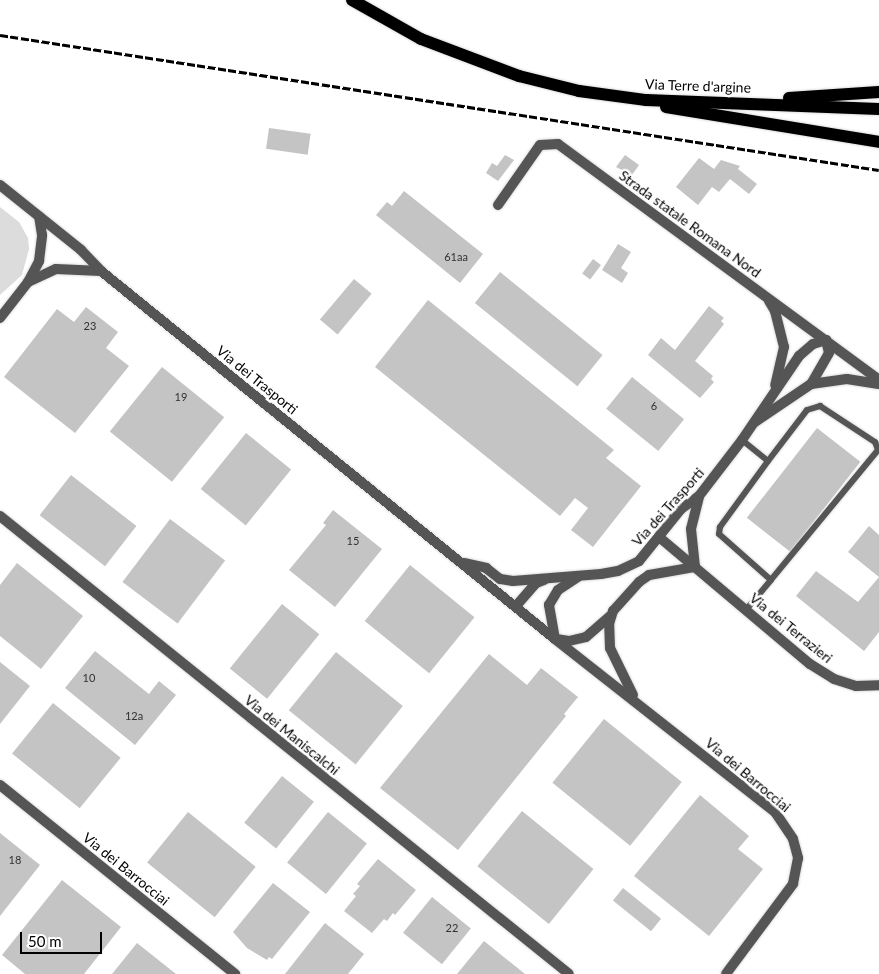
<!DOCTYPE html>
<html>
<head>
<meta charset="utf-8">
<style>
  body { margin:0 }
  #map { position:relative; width:879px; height:974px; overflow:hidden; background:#fff; font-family:Lato,sans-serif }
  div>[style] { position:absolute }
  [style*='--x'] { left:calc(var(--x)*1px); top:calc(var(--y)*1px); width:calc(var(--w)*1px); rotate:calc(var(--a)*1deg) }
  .green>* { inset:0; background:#dcdcdc }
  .building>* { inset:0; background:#c4c4c4; transform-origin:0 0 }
  .roads { filter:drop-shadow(0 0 1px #dbdbdb) drop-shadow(0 0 1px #dbdbdb) }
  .service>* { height:6px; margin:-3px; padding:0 3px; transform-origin:3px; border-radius:3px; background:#555 }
  .minor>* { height:10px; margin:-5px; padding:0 5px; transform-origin:5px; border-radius:5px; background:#555 }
  .primary>* { height:12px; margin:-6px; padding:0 6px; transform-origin:6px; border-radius:6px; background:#000 }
  .rail>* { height:3px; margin-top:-1.5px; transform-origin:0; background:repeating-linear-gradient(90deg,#000 0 8px,transparent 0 10.5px) }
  span { translate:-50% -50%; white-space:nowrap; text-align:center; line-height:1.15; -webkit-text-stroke:5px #fff; paint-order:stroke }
  .number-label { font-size:11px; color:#313131 }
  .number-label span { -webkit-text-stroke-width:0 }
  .street-label { font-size:14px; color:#000 }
  .scale { position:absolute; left:20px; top:932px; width:82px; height:22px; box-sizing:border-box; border:2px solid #000; border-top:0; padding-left:6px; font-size:15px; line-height:18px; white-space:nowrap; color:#000; -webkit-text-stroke:4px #fff; paint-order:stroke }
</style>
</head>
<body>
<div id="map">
  <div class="green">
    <div style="clip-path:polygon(0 207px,19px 222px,28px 238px,29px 249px,22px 275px,0 295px)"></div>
  </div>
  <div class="building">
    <div style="left:269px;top:128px;width:42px;height:21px;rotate:8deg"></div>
    <div style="clip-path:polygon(505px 155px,514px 160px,498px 181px,486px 173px,492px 163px,497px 166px)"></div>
    <div style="clip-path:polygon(625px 155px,639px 165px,632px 175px,616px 167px)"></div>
    <div style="clip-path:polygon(699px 158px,714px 169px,721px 160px,740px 166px,738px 169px,757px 184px,749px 194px,730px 179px,719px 192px,712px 187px,698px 205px,676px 187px)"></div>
    <div style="clip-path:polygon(404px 191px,483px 254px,460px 283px,376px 215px,387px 202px,392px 206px)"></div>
    <div style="clip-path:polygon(618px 244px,631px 252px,621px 268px,628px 273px,622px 283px,602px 270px)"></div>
    <div style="left:593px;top:259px;width:10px;height:18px;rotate:37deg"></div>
    <div style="left:500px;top:272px;width:132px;height:40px;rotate:39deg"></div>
    <div style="left:354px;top:279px;width:23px;height:53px;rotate:40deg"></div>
    <div style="clip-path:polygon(428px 300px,614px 450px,606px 458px,641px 486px,593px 547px,571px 530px,588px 508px,575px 498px,560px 516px,375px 367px)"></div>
    <div style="clip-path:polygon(709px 306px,724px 318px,721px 321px,724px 324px,695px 361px,713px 376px,711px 379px,714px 382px,700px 398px,648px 355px,661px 338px,675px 350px)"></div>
    <div style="clip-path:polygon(86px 307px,118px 332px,106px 348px,129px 366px,75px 433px,4px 377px,57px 309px,74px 322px)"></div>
    <div style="left:162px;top:367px;width:80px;height:83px;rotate:39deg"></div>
    <div style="left:632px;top:377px;width:67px;height:41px;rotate:39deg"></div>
    <div style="left:817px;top:428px;width:55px;height:114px;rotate:38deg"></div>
    <div style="left:246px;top:433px;width:58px;height:72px;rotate:39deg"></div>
    <div style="left:71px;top:475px;width:83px;height:51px;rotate:38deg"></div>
    <div style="clip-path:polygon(333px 510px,382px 549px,335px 607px,289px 570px,326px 525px,323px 523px)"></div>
    <div style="left:170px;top:519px;width:69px;height:79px;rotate:37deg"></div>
    <div style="clip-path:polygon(869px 526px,879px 535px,879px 632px,864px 651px,796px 596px,816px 571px,858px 602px,879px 577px,848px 552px)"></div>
    <div style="clip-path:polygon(17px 563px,83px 616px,41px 669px,0 636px,0 585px)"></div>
    <div style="left:410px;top:565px;width:83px;height:72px;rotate:39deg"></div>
    <div style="left:282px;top:604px;width:48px;height:83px;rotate:39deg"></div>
    <div style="clip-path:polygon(95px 651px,149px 694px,159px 681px,176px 695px,135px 745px,65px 688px)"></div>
    <div style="left:336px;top:652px;width:86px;height:75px;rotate:39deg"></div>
    <div style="clip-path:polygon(489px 654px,527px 685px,541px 668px,578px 697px,564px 714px,566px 716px,458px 850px,380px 788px)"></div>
    <div style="clip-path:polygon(0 662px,30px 686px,0 724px)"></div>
    <div style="left:53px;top:703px;width:87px;height:65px;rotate:39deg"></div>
    <div style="left:604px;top:719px;width:100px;height:82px;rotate:39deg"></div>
    <div style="left:282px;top:776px;width:41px;height:60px;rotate:39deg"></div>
    <div style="clip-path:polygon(700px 795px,749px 836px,738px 849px,763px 869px,709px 936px,634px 876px)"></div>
    <div style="left:522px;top:811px;width:92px;height:71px;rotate:39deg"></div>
    <div style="left:188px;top:812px;width:87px;height:65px;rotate:39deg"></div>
    <div style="left:328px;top:812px;width:50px;height:65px;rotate:39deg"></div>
    <div style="clip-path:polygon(0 833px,40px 865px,0 916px)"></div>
    <div style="clip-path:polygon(378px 859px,416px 890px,395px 915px,393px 913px,387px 921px,384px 919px,372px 933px,344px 911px,356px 896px,353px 894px,360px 886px,357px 884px)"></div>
    <div style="clip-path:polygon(62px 880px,121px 927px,84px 974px,25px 974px,2px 955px)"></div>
    <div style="clip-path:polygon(273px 883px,310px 912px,272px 959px,269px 957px,267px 960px,247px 948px,233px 932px)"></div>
    <div style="left:623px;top:888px;width:49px;height:16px;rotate:39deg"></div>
    <div style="left:432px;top:897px;width:50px;height:46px;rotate:39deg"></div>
    <div style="clip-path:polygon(325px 923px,364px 954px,348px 974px,285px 974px)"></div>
    <div style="clip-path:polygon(484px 941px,525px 974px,457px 974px)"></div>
    <div style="clip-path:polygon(137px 943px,176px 974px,112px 974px)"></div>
  </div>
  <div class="roads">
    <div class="service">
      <div style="--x:742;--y:440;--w:33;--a:39"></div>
      <div style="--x:768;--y:461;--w:82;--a:126"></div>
      <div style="--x:720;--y:527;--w:7;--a:98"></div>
      <div style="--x:719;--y:534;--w:69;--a:41.5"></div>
      <div style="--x:771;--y:580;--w:39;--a:130"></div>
      <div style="--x:768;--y:461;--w:64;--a:-52.6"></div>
      <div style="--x:807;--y:410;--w:14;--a:-17"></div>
      <div style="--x:820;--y:406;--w:66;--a:33.2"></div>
      <div style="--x:875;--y:442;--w:9;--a:69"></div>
      <div style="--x:878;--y:450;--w:168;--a:129.5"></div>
    </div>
    <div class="minor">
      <div style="--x:0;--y:185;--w:104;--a:38.7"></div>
      <div style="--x:81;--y:250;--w:29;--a:46"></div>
      <div style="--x:101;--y:271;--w:584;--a:39.03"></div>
      <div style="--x:555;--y:639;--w:280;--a:38.2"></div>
      <div style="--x:775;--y:812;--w:32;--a:56"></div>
      <div style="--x:793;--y:839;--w:20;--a:75"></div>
      <div style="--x:798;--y:858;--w:26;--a:101"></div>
      <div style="--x:793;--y:884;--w:112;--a:126.7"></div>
      <div style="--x:498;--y:205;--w:73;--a:-55"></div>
      <div style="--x:540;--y:145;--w:18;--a:-3"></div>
      <div style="--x:558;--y:144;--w:398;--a:36.3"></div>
      <div style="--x:28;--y:282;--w:31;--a:-25"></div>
      <div style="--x:56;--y:269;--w:45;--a:2.5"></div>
      <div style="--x:769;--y:301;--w:12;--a:59"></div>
      <div style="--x:775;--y:311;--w:37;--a:76"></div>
      <div style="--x:784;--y:347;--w:39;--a:103"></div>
      <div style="--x:0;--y:318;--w:46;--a:-52.1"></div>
      <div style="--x:28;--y:282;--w:24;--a:-62"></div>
      <div style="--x:39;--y:261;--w:26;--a:-83"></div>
      <div style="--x:42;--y:235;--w:19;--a:-99"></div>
      <div style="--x:811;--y:384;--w:36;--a:-8"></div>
      <div style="--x:847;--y:379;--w:32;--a:9"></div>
      <div style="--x:0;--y:516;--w:730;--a:38.83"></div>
      <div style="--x:659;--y:537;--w:197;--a:40.1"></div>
      <div style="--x:810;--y:664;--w:28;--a:32"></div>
      <div style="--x:834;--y:679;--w:23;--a:18"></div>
      <div style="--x:856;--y:686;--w:23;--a:-2"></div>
      <div style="--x:465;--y:563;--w:22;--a:13"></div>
      <div style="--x:486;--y:568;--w:18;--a:38"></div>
      <div style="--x:500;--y:579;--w:13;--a:9"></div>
      <div style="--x:513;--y:581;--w:88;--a:-4.5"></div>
      <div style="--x:601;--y:574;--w:17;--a:-10"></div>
      <div style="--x:618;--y:571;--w:23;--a:-25"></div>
      <div style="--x:639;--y:561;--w:67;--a:-51.1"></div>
      <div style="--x:681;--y:509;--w:22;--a:-36"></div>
      <div style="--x:699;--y:496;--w:71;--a:-52.5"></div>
      <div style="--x:742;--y:440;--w:102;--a:-55.8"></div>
      <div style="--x:799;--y:356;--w:18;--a:-41"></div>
      <div style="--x:813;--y:344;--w:14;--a:-17"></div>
      <div style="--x:826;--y:340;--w:13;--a:77"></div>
      <div style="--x:829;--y:353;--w:36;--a:120"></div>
      <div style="--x:811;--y:384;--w:68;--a:145.8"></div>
      <div style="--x:695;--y:567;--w:38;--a:-96"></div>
      <div style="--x:691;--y:529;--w:34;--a:-76"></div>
      <div style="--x:516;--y:606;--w:30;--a:-49"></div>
      <div style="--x:536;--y:583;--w:9;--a:-21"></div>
      <div style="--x:555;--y:639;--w:35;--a:-100"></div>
      <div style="--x:549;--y:605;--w:17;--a:-59"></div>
      <div style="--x:558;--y:590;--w:24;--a:-33"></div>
      <div style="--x:556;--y:639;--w:13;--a:9"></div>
      <div style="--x:569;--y:641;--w:17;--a:-13"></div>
      <div style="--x:586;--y:637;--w:32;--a:-41"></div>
      <div style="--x:633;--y:695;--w:52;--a:-116.1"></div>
      <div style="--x:610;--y:648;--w:24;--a:-92"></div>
      <div style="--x:609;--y:624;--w:14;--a:-73"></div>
      <div style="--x:613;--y:611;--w:39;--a:-48"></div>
      <div style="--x:639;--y:582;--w:12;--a:-35"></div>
      <div style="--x:649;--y:575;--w:47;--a:-9.9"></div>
      <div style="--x:0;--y:785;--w:302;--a:38.8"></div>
    </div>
    <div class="primary">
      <div style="--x:352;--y:0;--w:79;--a:29.5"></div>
      <div style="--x:421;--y:39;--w:105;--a:20.7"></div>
      <div style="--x:519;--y:76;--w:62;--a:14"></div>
      <div style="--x:579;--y:91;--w:68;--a:7.7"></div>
      <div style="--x:646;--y:100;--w:233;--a:2.2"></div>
      <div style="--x:789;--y:98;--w:90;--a:-3.8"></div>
      <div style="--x:666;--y:107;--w:216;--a:9.3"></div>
    </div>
  </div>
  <div class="rail">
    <div style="--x:0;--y:35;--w:889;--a:8.73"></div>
  </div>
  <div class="number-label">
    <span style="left:456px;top:257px">61aa</span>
    <span style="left:90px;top:326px">23</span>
    <span style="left:181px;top:397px">19</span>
    <span style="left:654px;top:406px">6</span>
    <span style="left:353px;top:541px">15</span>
    <span style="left:89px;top:678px">10</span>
    <span style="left:134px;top:716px">12a</span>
    <span style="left:15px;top:860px">18</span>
    <span style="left:452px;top:928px">22</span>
  </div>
  <div class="street-label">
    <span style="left:698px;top:86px;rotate:2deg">Via Terre d'argine</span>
    <span style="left:690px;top:224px;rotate:36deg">Strada statale Romana Nord</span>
    <span style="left:257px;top:380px;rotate:39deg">Via dei Trasporti</span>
    <span style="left:668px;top:507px;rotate:-48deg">Via dei Trasporti</span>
    <span style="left:791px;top:628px;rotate:39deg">Via dei Terrazieri</span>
    <span style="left:292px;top:735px;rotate:39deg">Via dei Maniscalchi</span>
    <span style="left:748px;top:775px;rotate:40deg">Via dei Barrocciai</span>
    <span style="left:126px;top:869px;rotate:39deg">Via dei Barrocciai</span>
  </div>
  <div class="scale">50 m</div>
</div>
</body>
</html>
